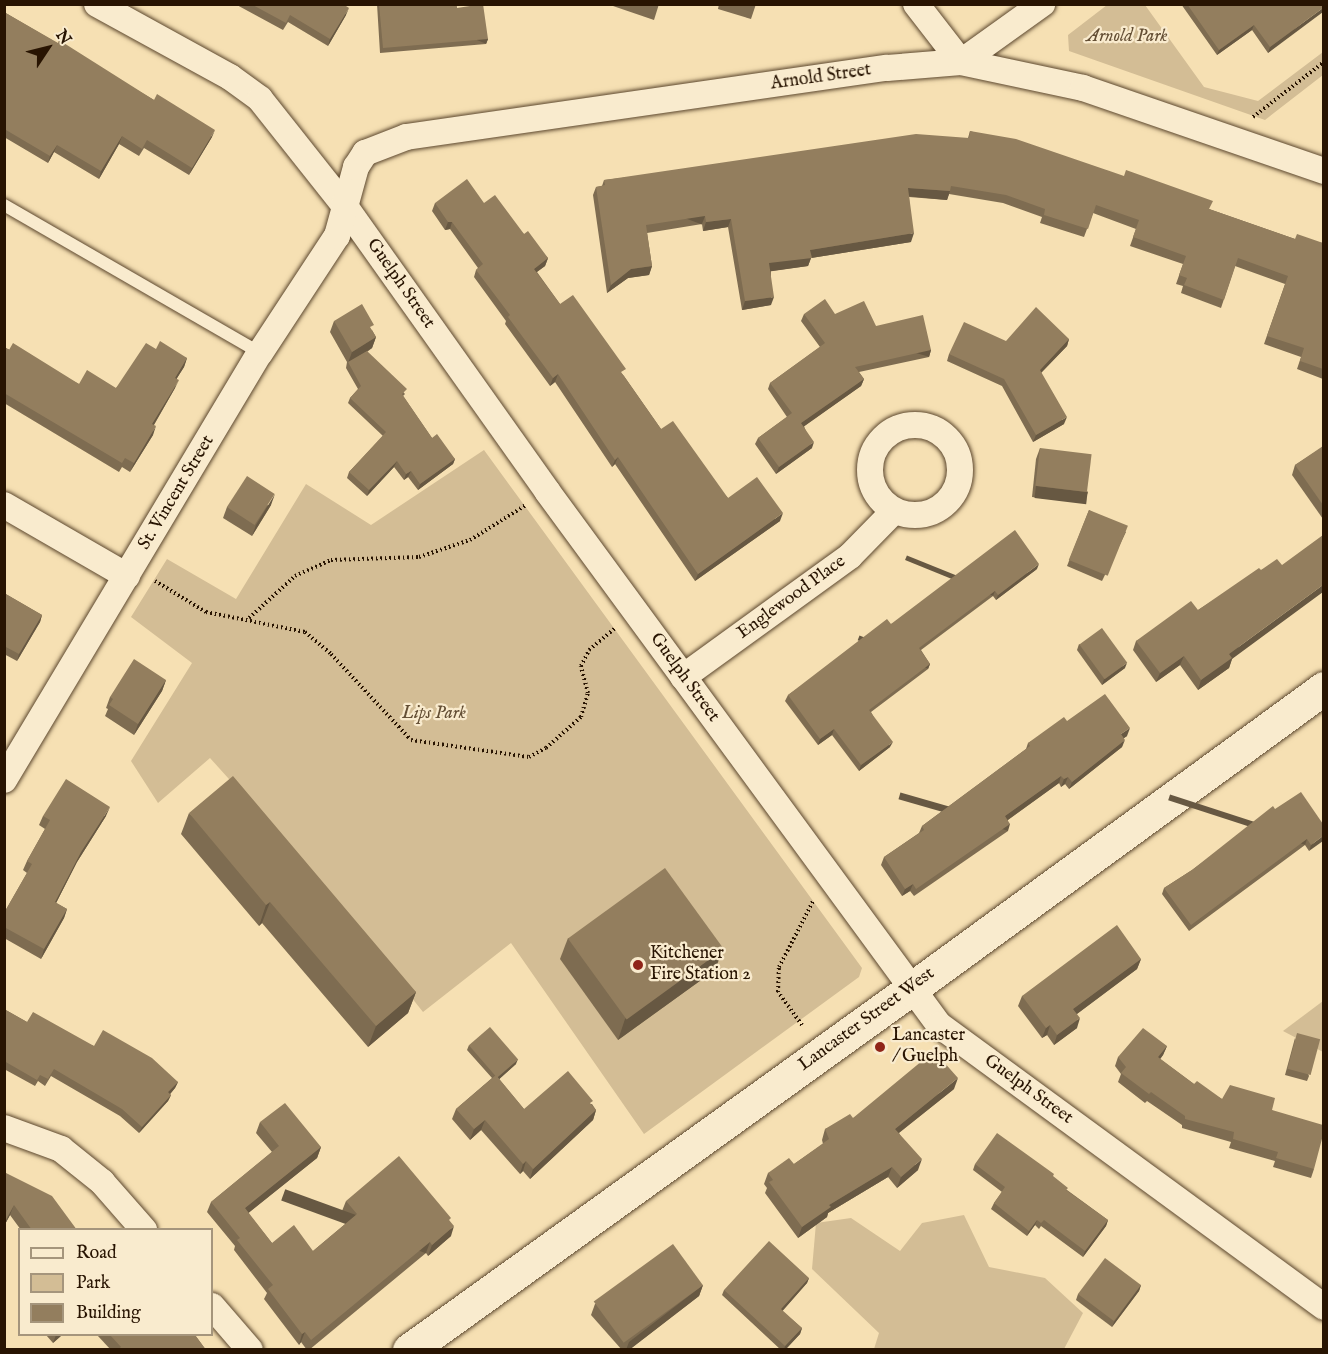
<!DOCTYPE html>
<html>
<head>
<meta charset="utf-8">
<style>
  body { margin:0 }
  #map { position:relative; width:1328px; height:1354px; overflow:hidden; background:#f6e0b3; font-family:"IM FELL English",serif }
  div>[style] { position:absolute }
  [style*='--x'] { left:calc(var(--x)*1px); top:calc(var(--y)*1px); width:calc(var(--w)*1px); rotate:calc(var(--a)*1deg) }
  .green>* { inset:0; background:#d3bd95 }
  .path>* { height:4px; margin-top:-2px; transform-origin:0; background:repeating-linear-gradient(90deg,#281402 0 1.5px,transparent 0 4.5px) }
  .roads { filter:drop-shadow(0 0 2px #5c472e) drop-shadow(0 0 2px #5c472e) }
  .service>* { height:12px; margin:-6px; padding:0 6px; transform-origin:6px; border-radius:6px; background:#f9ebce }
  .minor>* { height:26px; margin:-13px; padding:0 13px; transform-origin:13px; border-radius:13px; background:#f9ebce }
  .minor>.ring { margin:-13px; padding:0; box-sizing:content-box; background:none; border:26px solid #f9ebce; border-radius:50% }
  .secondary>* { height:33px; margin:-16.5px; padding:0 16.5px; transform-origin:16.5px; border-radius:16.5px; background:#f9ebce }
  .wall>* { inset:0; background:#7e6c51 }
  .shaded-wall>* { inset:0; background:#675842; transform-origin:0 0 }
  .building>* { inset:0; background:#937e5e; transform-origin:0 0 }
  .dots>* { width:16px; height:16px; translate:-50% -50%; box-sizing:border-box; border:3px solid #f9ebce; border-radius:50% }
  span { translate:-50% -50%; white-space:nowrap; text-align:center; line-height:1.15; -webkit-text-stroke:4.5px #f9ebce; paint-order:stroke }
  .park-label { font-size:18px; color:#644f35; font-style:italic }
  .street-label { font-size:18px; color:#281402 }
  .poi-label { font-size:18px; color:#281402 }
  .left { translate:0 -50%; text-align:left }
  .frame { position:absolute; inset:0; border:6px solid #281402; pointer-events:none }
  .legend { position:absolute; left:18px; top:1228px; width:195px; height:108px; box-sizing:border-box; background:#f9ebce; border:2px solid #a5957c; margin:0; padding:8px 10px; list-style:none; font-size:18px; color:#281402 }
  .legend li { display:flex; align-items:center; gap:12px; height:30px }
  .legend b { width:30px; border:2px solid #a5957c }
  .north { position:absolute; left:18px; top:18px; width:60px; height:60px; -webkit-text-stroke:4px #f9ebce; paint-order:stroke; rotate:55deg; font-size:16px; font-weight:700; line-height:24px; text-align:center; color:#281402 }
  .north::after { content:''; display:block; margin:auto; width:21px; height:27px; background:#281402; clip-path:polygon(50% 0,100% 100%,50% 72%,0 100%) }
</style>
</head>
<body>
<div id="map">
  <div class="green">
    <div style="clip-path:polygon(1107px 5px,1145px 5px,1204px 87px,1258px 101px,1323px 52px,1323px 75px,1265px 120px,1069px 51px,1068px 35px)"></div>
    <div style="clip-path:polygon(484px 450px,862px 968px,859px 977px,644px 1134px,511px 943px,423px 1012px,303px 861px,210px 758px,158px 803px,131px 761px,192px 663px,131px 617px,167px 559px,236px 599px,306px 484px,371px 525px)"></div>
    <div style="clip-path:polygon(1323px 1001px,1323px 1052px,1283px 1031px)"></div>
    <div style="clip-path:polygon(964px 1215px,989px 1267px,1045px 1278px,1083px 1313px,1064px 1349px,874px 1349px,879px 1333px,812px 1269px,816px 1223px,851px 1218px,900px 1251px,922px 1223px)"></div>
  </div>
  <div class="path">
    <div style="--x:1253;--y:117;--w:90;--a:-37.8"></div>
    <div style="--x:155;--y:581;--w:60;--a:31.3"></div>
    <div style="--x:206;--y:612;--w:101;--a:11.4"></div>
    <div style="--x:305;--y:632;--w:34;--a:40"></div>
    <div style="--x:331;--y:654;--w:117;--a:47.1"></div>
    <div style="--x:411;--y:740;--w:119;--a:8.2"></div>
    <div style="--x:529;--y:757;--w:19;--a:-28"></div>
    <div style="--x:546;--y:748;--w:47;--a:-41.5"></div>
    <div style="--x:581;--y:717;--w:25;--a:-74"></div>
    <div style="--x:588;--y:693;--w:28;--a:-105"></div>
    <div style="--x:581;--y:666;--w:18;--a:-63"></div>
    <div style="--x:589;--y:650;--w:35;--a:-40"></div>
    <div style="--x:249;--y:618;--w:62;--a:-42.4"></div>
    <div style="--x:295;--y:576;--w:39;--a:-24"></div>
    <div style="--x:331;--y:560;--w:88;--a:-2"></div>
    <div style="--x:419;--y:557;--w:54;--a:-18.4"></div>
    <div style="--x:470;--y:540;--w:66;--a:-32"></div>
    <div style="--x:802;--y:1025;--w:41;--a:-126"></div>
    <div style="--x:778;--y:992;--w:25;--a:-88"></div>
    <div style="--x:779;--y:967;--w:74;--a:-62.7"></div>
  </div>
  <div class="roads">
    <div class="service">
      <div style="--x:4;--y:205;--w:296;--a:30"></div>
    </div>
    <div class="minor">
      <div style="--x:97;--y:4;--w:152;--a:28.8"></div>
      <div style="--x:230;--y:77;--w:37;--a:36"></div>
      <div style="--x:260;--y:99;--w:135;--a:51.6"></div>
      <div style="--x:344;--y:205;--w:351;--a:54.6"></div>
      <div style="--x:547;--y:491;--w:662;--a:53.72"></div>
      <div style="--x:939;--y:1025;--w:477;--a:36.2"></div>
      <div style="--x:916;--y:4;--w:73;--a:52.2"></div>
      <div style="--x:961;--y:62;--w:100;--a:-35.6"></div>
      <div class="ring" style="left:870px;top:425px;width:64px;height:64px"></div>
      <div style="--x:4;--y:505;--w:142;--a:30"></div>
      <div style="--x:683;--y:677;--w:206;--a:-35.9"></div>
      <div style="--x:850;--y:556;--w:63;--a:-45.6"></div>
      <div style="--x:4;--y:780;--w:498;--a:-59.1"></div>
      <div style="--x:260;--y:353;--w:140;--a:-56.7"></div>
      <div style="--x:337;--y:236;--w:72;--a:-74.6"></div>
      <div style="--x:356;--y:167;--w:17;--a:-57"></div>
      <div style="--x:365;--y:153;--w:44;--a:-21.3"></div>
      <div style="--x:406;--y:137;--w:486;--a:-8.2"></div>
      <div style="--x:887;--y:68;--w:74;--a:-4.6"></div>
      <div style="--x:961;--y:62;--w:125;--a:12"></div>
      <div style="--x:1083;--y:88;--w:255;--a:19"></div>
      <div style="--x:4;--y:1128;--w:61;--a:20.2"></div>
      <div style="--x:61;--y:1149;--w:53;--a:38.8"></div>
      <div style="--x:102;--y:1182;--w:64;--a:48.8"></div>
      <div style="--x:212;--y:1306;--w:58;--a:49.2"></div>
    </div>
    <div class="secondary">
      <div style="--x:409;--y:1350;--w:618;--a:-35.72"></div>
      <div style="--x:911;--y:989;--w:511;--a:-36.09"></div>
    </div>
  </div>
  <div class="wall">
    <div style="clip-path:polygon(235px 4px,343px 4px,346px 15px,328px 46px,288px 22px,283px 30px)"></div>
    <div style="clip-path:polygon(377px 4px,456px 4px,457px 8px,488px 39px,486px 44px,380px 53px)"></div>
    <div style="clip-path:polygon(613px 4px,659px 4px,654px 20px,613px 6px)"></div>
    <div style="clip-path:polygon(719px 4px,756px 4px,751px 19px,718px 9px)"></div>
    <div style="clip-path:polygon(1181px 4px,1323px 4px,1268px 53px,1252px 30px,1217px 55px)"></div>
    <div style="clip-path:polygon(4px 12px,154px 100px,212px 137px,189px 175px,144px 148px,139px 156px,119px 144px,99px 179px,54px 152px,48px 163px,4px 137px)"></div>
    <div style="clip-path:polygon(970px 131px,1209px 209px,1295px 239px,1323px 243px,1323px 379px,1297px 369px,1301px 357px,1264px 344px,1285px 284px,1235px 266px,1221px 308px,1181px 293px,1183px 286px,1176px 284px,1183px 264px,1130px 246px,1136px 229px,1093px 213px,1084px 237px,1040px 223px,1042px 217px,1003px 203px,949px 194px,947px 200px,909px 197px,911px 242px,811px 258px,808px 266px,771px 271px,771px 305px,742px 310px,728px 227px,703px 231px,702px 224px,647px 233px,652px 266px,649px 275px,628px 278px,607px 293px,593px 195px,596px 187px,602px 186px,604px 180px,968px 138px)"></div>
    <div style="clip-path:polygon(435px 203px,484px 203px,524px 234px,548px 258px,545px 266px,537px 272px,560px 304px,624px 376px,661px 429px,728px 498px,780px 521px,695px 581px,615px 464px,612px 467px,555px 382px,550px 386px,505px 324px,506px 321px,474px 277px,476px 270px,478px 268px,450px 229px,445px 230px,432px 211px)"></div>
    <div style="clip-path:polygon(804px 314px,835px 314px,876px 326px,931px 350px,929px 357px,859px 372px,864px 379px,861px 386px,804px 426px,812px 448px,776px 474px,755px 444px,758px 438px,787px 417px,768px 389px,770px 383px,820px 347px,801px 321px)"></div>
    <div style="clip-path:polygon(334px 321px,372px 330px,376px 337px,372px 348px,367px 352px,405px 394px,403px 396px,432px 438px,455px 459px,453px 464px,418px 490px,408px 477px,404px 480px,394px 467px,367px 496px,347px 478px,349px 472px,383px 436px,348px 403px,350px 398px,358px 389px,346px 368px,347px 362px,330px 332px)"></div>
    <div style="clip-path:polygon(1069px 339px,1067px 346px,1041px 373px,1064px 424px,1033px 442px,1002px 386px,947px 361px,949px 354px,1006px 341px)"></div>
    <div style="clip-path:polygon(4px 347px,79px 384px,116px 388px,156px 349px,187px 358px,184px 367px,177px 378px,175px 388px,154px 425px,153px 435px,130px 472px,122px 467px,119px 472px,4px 403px)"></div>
    <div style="clip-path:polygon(1323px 447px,1323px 519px,1292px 475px,1295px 465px)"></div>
    <div style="clip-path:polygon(1040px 448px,1088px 492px,1084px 503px,1032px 497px,1036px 459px)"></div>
    <div style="clip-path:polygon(271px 505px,252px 536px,223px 518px,227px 507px)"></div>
    <div style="clip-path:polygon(1089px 510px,1126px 532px,1102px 581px,1067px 566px)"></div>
    <div style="clip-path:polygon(1282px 565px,1232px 659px,1229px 668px,1198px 690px,1180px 665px,1156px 682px,1133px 650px,1136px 641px,1198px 610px,1261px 570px)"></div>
    <div style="clip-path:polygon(1037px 569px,996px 600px,993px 596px,921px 650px,930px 664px,928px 669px,871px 712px,890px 747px,859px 771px,832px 735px,818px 745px,785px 701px,788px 695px,891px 624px)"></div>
    <div style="clip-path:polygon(4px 593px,42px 615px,40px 622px,17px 661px,4px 654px)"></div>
    <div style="clip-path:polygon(1079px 644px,1125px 668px,1102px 685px,1077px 650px)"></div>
    <div style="clip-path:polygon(166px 680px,162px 691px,134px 735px,105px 716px,108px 709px,106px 708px,110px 697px)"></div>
    <div style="clip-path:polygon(1067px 721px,1127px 736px,1124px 738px,1122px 747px,1069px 789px,1065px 784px,1061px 787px,1059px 783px,1008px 820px,1008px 831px,914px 896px,910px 891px,902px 896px,881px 865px,884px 857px,919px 833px,922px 826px,1026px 749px,1028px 743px)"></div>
    <div style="clip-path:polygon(1275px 809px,1323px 824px,1309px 851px,1305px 845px,1189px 931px,1162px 894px,1164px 888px,1192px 870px)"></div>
    <div style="clip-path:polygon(189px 813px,416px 992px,408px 1013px,368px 1047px,262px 923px,259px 926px,181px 834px)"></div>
    <div style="clip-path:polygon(43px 816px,106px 816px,77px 862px,56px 903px,67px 909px,64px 918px,41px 959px,4px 938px,4px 913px,27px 873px,23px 870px,27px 861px,45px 829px,39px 825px)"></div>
    <div style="clip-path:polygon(568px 938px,715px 970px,618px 1040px,560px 959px)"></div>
    <div style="clip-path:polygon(1141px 959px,1137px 969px,1077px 1014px,1077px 1028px,1054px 1045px,1047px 1035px,1042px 1038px,1018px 1006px,1022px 996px)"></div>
    <div style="clip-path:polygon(4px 1009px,27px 1022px,94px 1046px,178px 1082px,175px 1088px,170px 1094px,171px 1095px,168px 1101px,139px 1133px,120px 1116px,51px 1076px,45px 1086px,38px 1081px,35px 1086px,4px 1069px)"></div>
    <div style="clip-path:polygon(1295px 1038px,1309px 1076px,1307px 1081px,1285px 1075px)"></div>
    <div style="clip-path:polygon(469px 1045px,516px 1064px,499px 1079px,524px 1109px,592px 1104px,596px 1110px,593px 1120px,530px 1179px,523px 1171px,520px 1174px,481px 1130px,470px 1140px,452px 1119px,456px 1109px,492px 1078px,467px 1050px)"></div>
    <div style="clip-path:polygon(1167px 1046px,1163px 1055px,1160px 1059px,1194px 1084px,1222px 1099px,1272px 1110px,1314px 1169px,1311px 1178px,1273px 1167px,1275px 1161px,1229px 1148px,1231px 1142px,1182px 1128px,1182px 1125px,1147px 1101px,1145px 1103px,1118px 1082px,1121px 1074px,1115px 1066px,1118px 1057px)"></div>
    <div style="clip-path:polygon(954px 1089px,899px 1133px,918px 1170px,897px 1188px,888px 1177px,828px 1213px,827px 1217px,798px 1238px,765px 1193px,767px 1188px,764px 1184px,768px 1173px,794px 1164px,823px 1144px,822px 1140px,825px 1129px,853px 1118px)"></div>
    <div style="clip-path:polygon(260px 1122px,321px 1147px,317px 1158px,248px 1213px,272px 1243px,313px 1251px,350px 1220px,342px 1211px,346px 1201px,450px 1221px,451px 1236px,428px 1256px,426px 1253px,309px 1350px,307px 1350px,301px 1342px,299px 1345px,264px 1299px,267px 1293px,234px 1250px,235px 1246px,207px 1212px,211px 1202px,272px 1152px,256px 1133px)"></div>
    <div style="clip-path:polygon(975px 1164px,1053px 1177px,1067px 1190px,1108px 1220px,1106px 1226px,1083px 1257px,1041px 1226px,1039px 1229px,1035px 1225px,1027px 1236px,991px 1209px,994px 1203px,1002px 1192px,973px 1170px)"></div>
    <div style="clip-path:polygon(4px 1172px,77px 1230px,21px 1230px,10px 1215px,4px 1226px)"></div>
    <div style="clip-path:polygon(809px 1278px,807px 1283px,782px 1311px,802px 1328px,800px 1334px,785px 1350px,781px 1350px,722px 1295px,724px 1290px)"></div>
    <div style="clip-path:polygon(703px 1285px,699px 1296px,629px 1350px,622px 1350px,591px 1315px,595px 1304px)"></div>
    <div style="clip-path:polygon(1141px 1285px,1139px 1291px,1112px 1327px,1076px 1300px,1078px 1294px)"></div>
    <div style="clip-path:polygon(46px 1335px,62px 1335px,53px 1343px)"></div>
    <div style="clip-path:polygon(97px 1335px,195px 1335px,206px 1350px,111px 1350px)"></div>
  </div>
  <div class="shaded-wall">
    <div style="clip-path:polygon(349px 8px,346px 15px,328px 46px,330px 39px)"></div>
    <div style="clip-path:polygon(1323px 8px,1323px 12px,1268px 53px,1270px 47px)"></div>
    <div style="clip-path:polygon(1254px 25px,1252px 30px,1217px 55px,1219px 50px)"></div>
    <div style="left:488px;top:39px;width:5px;height:105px;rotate:112deg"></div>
    <div style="clip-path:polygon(215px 130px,212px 137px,189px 175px,192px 168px)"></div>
    <div style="clip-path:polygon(122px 136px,119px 144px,99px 179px,101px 171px)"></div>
    <div style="clip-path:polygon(57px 145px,54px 152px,48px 163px,50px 156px)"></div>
    <div style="clip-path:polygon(908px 188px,950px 191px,947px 200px,905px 196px)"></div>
    <div style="left:705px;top:216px;width:9px;height:60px;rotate:111deg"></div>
    <div style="clip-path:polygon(731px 219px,728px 227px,703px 231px,706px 222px)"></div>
    <div style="clip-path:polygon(448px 222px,452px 222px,450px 229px,445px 230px)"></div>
    <div style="clip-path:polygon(914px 233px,911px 242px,811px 258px,808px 266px,766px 272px,769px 263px,810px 250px)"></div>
    <div style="clip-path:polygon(548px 258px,545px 266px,531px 276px,534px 269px)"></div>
    <div style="clip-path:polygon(652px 266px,649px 275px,628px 278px,607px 293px,611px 285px,631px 269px)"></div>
    <div style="clip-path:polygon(774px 297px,771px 305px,742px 310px,745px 301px)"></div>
    <div style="clip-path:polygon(376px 337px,372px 348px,348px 363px,352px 352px)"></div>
    <div style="clip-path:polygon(1069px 339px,1067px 346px,1037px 377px,1040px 370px)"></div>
    <div style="left:931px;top:350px;width:7px;height:78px;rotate:106deg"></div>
    <div style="clip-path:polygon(187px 358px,184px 367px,172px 386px,175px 378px)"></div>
    <div style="clip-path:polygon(558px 374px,555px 382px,550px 386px,553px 378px)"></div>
    <div style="clip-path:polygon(864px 379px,861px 386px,799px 430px,801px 423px)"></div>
    <div style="clip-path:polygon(179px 380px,175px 388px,149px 433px,152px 424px)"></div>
    <div style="clip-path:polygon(1067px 417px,1064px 424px,1033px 442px,1036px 435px)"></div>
    <div style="clip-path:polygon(156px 426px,153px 435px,130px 472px,134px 463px)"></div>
    <div style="clip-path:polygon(814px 442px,812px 448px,776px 474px,779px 467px)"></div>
    <div style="clip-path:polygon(618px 457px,615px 464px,612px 467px,615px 460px)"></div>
    <div style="clip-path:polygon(455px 459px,453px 464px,418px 490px,420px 484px)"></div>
    <div style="clip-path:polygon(397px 461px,394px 467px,367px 496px,369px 490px)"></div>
    <div style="clip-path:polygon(411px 471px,408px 477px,404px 480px,406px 474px)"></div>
    <div style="left:1036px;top:486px;width:52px;height:12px;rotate:7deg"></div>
    <div style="clip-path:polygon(275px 494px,271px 505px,252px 536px,256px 525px)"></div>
    <div style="clip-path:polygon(783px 513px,780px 521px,695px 581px,698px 574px)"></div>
    <div style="clip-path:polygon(1039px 564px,1037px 569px,996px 600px,998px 595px)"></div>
    <div style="clip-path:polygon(1323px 585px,1323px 592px,1232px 659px,1229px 668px,1198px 690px,1201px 680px,1229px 654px)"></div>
    <div style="left:995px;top:591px;width:5px;height:95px;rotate:112deg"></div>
    <div style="clip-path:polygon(42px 615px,40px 622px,17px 661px,19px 654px)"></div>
    <div style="clip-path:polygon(1184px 656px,1180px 665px,1156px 682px,1160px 673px)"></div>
    <div style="clip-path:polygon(1127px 663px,1125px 668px,1102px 685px,1104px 679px)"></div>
    <div style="left:930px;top:664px;width:5px;height:76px;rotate:112deg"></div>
    <div style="clip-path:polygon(166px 680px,162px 691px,134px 735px,138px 724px)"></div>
    <div style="clip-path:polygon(1130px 728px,1127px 736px,1118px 742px,1121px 734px)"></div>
    <div style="clip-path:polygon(834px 729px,832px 735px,818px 745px,820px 739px)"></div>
    <div style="clip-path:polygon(1125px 740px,1122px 747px,1069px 789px,1072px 782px)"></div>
    <div style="clip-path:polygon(893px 742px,890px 747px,859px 771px,861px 765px)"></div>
    <div style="clip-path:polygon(1061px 776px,1059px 783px,1002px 824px,1005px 816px)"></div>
    <div style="clip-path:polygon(1068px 777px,1065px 784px,1061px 787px,1064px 779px)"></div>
    <div style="clip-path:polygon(110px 807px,106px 816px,77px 862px,52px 911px,55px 902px,81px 852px)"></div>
    <div style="left:1010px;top:824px;width:7px;height:114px;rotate:106deg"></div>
    <div style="clip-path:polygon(1323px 836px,1323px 841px,1309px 851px,1311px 845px)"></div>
    <div style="left:1307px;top:839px;width:6px;height:144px;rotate:108deg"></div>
    <div style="clip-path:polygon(913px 884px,910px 891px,902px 896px,905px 889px)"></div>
    <div style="clip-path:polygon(270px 902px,262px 923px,259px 926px,266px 905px)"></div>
    <div style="clip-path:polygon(67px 909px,64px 918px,41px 959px,44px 949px)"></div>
    <div style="clip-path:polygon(723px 949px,715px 970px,618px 1040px,625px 1019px)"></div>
    <div style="clip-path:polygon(1141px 959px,1137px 969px,1070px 1019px,1073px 1009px)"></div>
    <div style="clip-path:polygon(416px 992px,408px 1013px,368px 1047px,376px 1026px)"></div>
    <div style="clip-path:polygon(1080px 1018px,1077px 1028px,1054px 1045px,1057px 1035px)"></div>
    <div style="clip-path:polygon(1050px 1025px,1047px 1035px,1042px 1038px,1046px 1028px)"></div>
    <div style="clip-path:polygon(1167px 1046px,1163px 1055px,1155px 1066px,1158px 1057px)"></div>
    <div style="clip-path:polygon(518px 1059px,516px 1064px,495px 1083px,497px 1077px)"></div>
    <div style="clip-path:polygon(958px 1078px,954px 1089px,891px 1139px,895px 1129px)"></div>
    <div style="clip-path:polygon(178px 1082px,175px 1088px,166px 1099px,168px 1092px)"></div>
    <div style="clip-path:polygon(171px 1095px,168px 1101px,139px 1133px,142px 1127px)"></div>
    <div style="clip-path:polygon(596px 1110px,593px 1120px,530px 1179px,533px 1169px)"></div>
    <div style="clip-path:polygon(485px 1120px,481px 1130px,470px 1140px,474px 1129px)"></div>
    <div style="clip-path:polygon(321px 1147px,317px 1158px,241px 1219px,245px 1208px)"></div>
    <div style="clip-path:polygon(922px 1159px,918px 1170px,897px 1188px,901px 1177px)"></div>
    <div style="clip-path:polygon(526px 1161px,523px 1171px,520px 1174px,523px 1164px)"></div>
    <div style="clip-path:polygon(892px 1167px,888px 1177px,828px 1213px,827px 1217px,798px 1238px,802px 1227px,829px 1205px)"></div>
    <div style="clip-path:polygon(14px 1205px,10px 1215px,4px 1226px,5px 1223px)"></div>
    <div style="clip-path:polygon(1037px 1220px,1035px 1225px,1027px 1236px,1029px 1231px)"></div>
    <div style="clip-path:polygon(1108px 1220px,1106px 1226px,1083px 1257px,1085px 1251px)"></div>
    <div style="clip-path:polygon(454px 1226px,451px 1236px,428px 1256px,432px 1245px)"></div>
    <div style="left:430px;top:1242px;width:12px;height:154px;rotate:110deg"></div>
    <div style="clip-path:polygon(809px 1278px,807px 1283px,779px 1315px,781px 1309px)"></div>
    <div style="clip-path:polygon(703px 1285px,699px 1296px,629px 1350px,626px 1350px,629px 1342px)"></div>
    <div style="clip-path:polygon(1141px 1285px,1139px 1291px,1112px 1327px,1114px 1322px)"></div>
    <div style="clip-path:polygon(802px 1328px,800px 1334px,785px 1350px,784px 1350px,785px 1346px)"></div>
    <div style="clip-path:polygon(305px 1332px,301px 1342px,299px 1345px,302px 1334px)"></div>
    <div style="clip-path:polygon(56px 1335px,62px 1335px,53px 1343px)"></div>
  </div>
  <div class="building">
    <div style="clip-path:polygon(251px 4px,343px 4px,349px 8px,330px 39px,290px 15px,286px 23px)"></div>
    <div style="clip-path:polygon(379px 4px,456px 4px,457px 8px,483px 4px,488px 39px,383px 48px)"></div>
    <div style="clip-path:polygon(1187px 4px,1323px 4px,1323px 8px,1270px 47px,1254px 25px,1219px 50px)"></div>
    <div style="clip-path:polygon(4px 12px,58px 43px,59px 40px,154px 100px,157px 94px,215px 130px,192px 168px,147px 140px,142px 149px,122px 136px,101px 171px,57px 145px,50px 156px,6px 130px,4px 133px)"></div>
    <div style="clip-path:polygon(970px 131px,1016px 139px,1124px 176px,1126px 170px,1213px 201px,1209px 209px,1295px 239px,1297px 234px,1323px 243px,1323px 369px,1300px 361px,1304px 348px,1267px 336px,1288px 276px,1238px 258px,1224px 300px,1184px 285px,1187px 278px,1179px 275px,1186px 256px,1133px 237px,1139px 220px,1096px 205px,1088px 229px,1044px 215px,1045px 209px,1006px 195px,951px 186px,950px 191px,908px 188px,914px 233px,810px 250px,812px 258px,769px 263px,774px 297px,745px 301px,731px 219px,706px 222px,705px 216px,646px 225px,652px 266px,631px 269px,611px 285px,596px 187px,605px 185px,604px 180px,916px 134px,969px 138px)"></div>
    <div style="clip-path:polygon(467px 179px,484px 203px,495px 195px,524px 234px,528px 231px,548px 258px,534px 269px,560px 304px,573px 295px,626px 369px,621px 372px,661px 429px,673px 421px,728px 498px,757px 477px,783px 513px,698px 574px,618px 457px,615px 460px,558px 374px,553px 378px,508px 317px,510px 315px,476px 270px,483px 264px,452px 222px,448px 222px,435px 203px)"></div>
    <div style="clip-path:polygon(825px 299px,835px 314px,864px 301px,876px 326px,923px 315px,931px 350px,855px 367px,864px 379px,801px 423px,814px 442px,779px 467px,758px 438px,792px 413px,770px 383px,825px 343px,804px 314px)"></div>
    <div style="clip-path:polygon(362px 304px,374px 325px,370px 327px,376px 337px,352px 352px,334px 321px)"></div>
    <div style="clip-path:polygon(1036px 307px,1069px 339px,1040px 370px,1067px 417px,1036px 435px,1004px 379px,949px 354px,964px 322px,1006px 341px)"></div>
    <div style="clip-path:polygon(160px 341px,187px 358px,175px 378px,179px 380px,152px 424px,156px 426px,134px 463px,125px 458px,122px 463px,4px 393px,4px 347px,9px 350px,13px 343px,79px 384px,87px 370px,116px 388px,146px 343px,156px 349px)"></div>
    <div style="clip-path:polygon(367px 351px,407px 389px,402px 394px,432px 438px,437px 434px,455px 459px,420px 484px,411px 471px,406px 474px,397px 461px,369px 490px,349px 472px,386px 432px,350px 398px,361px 386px,348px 362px)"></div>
    <div style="clip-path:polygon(1323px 446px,1323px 505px,1295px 465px)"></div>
    <div style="left:1040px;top:448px;width:52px;height:38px;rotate:7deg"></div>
    <div style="left:247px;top:476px;width:33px;height:37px;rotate:33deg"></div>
    <div style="left:1089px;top:510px;width:42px;height:54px;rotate:22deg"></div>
    <div style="clip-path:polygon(1015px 530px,1039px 564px,998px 595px,995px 591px,919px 648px,930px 664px,869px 710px,893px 742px,861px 765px,834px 729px,820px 739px,788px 695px,887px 619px,891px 624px)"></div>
    <div style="clip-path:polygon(1323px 535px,1323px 585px,1229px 654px,1232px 658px,1201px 680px,1184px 656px,1160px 673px,1136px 641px,1191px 601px,1198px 610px,1259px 568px,1261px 570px,1277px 559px,1282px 565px)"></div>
    <div style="clip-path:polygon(4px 593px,42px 615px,19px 654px,4px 646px)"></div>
    <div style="left:1102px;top:628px;width:43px;height:28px;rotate:54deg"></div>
    <div style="clip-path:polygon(134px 659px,166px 680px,138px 724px,109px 705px,113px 699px,110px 697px)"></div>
    <div style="clip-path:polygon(1105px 694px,1130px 728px,1121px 734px,1125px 740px,1072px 782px,1068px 777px,1064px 779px,1061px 776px,1005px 816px,1010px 824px,916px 889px,913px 884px,905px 889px,884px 857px,924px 830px,922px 826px,1030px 746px,1028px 743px,1064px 717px,1067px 721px)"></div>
    <div style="clip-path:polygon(233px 776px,416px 992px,376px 1026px,270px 902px,266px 905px,189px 813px)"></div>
    <div style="clip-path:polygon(66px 779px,110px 807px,81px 852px,55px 902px,67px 909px,44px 949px,4px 927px,4px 913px,32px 864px,27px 861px,50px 820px,43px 816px)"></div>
    <div style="clip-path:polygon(1301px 792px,1323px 824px,1323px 836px,1311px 845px,1307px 839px,1191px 925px,1164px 888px,1192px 870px,1273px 806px,1275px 809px)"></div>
    <div style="left:665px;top:868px;width:100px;height:120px;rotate:54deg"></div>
    <div style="clip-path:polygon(1117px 925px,1141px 959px,1073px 1009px,1080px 1018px,1057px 1035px,1050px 1025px,1046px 1028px,1022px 996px)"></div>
    <div style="clip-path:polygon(4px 1009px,27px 1022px,33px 1012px,94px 1046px,103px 1030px,152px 1058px,178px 1082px,168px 1092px,171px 1095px,142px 1127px,122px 1109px,54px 1069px,48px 1079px,40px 1075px,37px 1080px,4px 1061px)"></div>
    <div style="left:490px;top:1027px;width:43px;height:28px;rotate:49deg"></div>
    <div style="clip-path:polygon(1143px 1028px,1167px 1046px,1158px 1057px,1194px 1084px,1197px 1081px,1222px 1099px,1230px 1085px,1275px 1098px,1272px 1110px,1323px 1125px,1323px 1135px,1314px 1169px,1276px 1158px,1278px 1152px,1233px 1139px,1234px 1132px,1185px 1119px,1185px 1116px,1151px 1092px,1149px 1094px,1121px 1073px,1126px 1067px,1118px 1057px)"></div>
    <div style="left:1297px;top:1033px;width:24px;height:37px;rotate:15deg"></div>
    <div style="clip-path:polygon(934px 1051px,958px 1078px,895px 1129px,922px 1159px,901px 1177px,892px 1167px,829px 1205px,831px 1207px,802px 1227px,769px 1182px,773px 1180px,768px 1173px,789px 1158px,794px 1164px,829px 1139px,825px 1129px,850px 1114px,853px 1118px)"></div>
    <div style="clip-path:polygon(568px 1071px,593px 1101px,590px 1103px,596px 1110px,533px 1169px,526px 1161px,523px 1164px,485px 1120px,474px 1129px,456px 1109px,496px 1075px,524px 1109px)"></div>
    <div style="clip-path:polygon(285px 1103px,321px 1147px,245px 1208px,272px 1243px,294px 1225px,313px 1251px,357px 1214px,346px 1201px,399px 1156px,451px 1218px,449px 1220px,454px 1226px,432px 1245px,430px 1242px,311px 1340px,305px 1332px,302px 1334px,268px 1289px,273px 1285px,237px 1240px,240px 1238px,211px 1202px,279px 1146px,260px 1122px)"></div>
    <div style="clip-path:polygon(997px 1133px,1054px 1174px,1053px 1176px,1068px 1188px,1066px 1190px,1108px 1220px,1085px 1251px,1044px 1220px,1041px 1223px,1037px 1220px,1029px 1231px,994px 1203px,1005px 1187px,975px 1164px)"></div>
    <div style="clip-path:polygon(4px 1172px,52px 1196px,77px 1230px,32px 1230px,14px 1205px,4px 1223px)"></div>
    <div style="clip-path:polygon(769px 1241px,809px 1278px,781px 1309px,802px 1328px,785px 1346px,724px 1290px)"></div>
    <div style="left:673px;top:1244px;width:51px;height:98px;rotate:54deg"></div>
    <div style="left:1105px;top:1258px;width:45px;height:45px;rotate:37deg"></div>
    <div style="clip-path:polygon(110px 1335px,195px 1335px,206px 1350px,117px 1350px,121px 1347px)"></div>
  </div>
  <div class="dots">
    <div style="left:638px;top:965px;background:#8f2418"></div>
    <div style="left:880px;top:1047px;background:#8f2418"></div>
  </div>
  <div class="park-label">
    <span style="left:1127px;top:37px">Arnold Park</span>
    <span style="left:434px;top:714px">Lips Park</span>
  </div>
  <div class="street-label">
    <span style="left:821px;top:78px;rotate:-8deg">Arnold Street</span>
    <span style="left:400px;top:284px;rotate:55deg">Guelph Street</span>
    <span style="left:177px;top:493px;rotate:-59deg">St. Vincent Street</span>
    <span style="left:792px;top:598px;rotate:-36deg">Englewood Place</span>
    <span style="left:684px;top:678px;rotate:54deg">Guelph Street</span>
    <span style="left:867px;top:1020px;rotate:-36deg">Lancaster Street West</span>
    <span style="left:1028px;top:1090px;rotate:36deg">Guelph Street</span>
  </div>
  <div class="poi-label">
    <span class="left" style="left:650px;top:965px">Kitchener<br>Fire Station 2</span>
    <span class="left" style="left:892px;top:1047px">Lancaster<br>/ Guelph</span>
  </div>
  <div class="frame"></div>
  <ul class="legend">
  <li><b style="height:8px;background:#f9ebce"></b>Road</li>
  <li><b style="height:16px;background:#d3bd95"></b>Park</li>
  <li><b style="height:16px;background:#937e5e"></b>Building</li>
  </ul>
  <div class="north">N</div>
</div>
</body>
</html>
